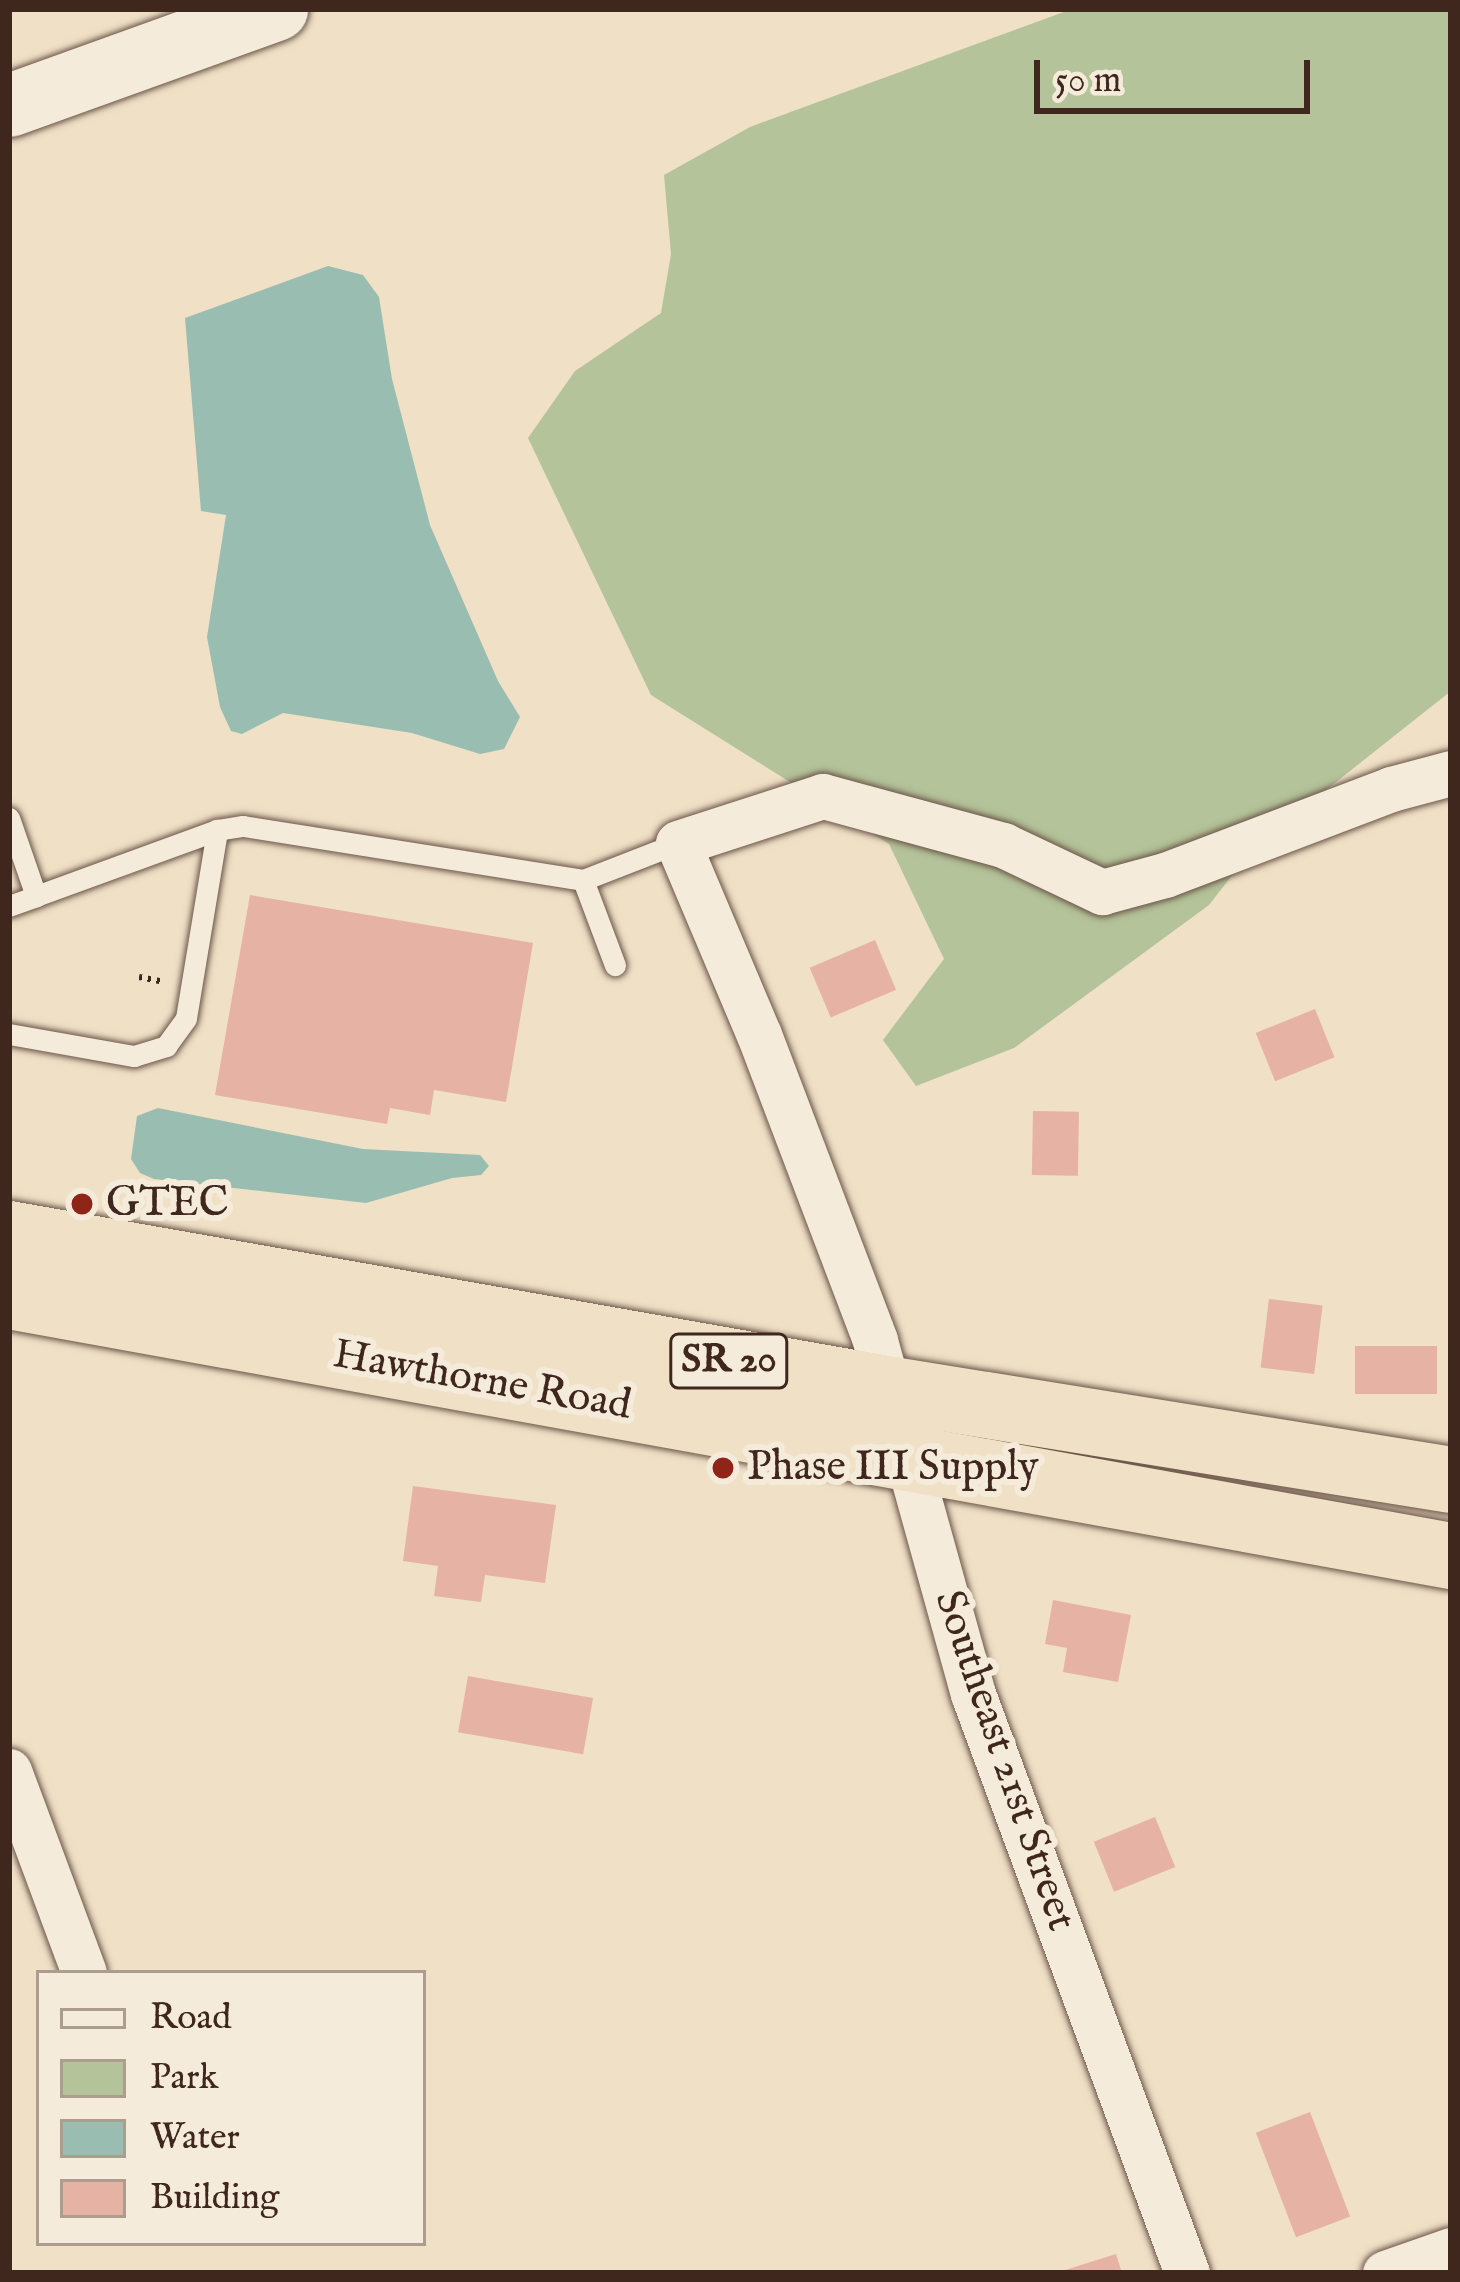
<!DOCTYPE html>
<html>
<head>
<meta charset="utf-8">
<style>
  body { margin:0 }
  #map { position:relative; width:1460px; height:2282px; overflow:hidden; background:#efe0c6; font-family:"IM FELL English",serif }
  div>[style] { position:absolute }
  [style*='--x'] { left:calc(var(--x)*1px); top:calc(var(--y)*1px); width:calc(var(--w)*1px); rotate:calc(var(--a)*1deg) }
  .green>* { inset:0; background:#b4c399 }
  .water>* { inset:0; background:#9abdb2 }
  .building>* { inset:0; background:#e6b2a4; transform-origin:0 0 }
  .path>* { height:6px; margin-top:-3px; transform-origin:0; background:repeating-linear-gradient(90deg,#3f271e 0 3px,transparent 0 9px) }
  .roads { filter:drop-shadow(0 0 3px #6b5548) drop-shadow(0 0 3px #6b5548) }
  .lane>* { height:21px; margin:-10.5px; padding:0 10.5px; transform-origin:10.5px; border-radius:10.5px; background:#f5ebda }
  .street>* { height:45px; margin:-22.5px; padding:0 22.5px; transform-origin:22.5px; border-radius:22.5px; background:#f5ebda }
  .secondary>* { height:63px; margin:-31.5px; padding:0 31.5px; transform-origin:31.5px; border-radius:31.5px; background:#f5ebda }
  .highway>* { height:66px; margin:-33px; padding:0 33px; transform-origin:33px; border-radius:33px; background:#efe0c6 }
  .dots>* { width:33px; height:33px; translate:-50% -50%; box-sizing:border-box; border:6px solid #f5ebda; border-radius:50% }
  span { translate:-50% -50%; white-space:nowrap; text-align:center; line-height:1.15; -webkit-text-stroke:12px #f5ebda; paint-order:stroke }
  .shield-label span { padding:3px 9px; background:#f5ebda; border:3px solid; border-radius:9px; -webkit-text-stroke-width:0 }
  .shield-label { font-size:39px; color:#3f271e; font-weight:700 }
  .poi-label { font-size:42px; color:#3f271e }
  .left { translate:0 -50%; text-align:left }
  .street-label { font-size:42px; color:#3f271e }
  .frame { position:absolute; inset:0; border:12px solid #3f271e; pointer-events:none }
  .legend { position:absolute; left:36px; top:1970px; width:390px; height:276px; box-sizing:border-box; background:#f5ebda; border:3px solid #ac9d8f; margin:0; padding:15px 21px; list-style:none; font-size:36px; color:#3f271e }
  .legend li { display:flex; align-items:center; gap:24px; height:60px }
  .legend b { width:60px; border:3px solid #ac9d8f }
  .scale { position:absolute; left:1034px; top:60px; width:276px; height:54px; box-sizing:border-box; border:6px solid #3f271e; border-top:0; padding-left:15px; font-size:36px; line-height:42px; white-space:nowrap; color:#3f271e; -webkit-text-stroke:9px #f5ebda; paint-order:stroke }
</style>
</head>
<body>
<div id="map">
  <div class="green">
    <div style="clip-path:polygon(1072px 9px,1451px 9px,1451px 691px,1254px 847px,1209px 905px,1014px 1048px,916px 1086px,883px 1040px,944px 959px,889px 844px,651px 695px,528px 438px,575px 371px,661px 313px,671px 254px,664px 175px,750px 127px)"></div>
  </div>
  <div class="water">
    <div style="clip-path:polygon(328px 266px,363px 275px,379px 297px,392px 379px,430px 525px,498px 681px,520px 717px,504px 749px,480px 754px,412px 733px,283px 713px,242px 734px,231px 731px,220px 707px,207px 637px,226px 515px,201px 511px,185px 318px)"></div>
    <div style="clip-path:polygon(158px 1108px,363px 1149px,480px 1155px,489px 1166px,481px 1175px,452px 1178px,366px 1203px,154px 1179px,140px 1173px,131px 1159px,137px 1116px)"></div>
  </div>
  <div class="building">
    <div style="clip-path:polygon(250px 895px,533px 943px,506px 1102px,434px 1090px,430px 1115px,390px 1108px,387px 1124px,215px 1095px)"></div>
    <div style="left:875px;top:940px;width:54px;height:71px;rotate:67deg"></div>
    <div style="left:1315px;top:1009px;width:52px;height:64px;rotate:68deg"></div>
    <div style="left:1033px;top:1111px;width:46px;height:64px;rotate:1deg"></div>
    <div style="left:1269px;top:1299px;width:54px;height:69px;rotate:7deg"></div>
    <div style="left:1355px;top:1346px;width:82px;height:48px"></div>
    <div style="clip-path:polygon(413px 1486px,556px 1505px,545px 1583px,485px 1575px,481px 1602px,434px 1596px,438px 1566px,403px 1561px)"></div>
    <div style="clip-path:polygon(1053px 1600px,1131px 1615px,1118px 1682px,1063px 1672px,1067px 1648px,1045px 1644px)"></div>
    <div style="left:468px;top:1676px;width:127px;height:57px;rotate:10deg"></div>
    <div style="left:1155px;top:1817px;width:54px;height:66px;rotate:68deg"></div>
    <div style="left:1310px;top:2112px;width:112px;height:58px;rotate:69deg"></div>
    <div style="clip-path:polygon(1116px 2254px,1122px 2273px,1059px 2273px,1059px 2272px)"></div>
  </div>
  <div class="path">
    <div style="--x:139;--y:977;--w:26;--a:11"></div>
  </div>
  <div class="roads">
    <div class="lane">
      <div style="--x:9;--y:818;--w:83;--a:70.9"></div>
      <div style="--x:36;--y:896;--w:193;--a:-20"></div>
      <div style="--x:217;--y:830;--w:26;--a:-9"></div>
      <div style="--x:243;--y:826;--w:344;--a:9"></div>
      <div style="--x:583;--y:880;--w:91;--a:69.4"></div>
      <div style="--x:583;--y:880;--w:102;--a:-21.3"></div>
      <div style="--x:9;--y:906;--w:29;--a:-20"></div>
      <div style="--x:9;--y:1034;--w:127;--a:10"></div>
      <div style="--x:134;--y:1056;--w:34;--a:-17"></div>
      <div style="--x:166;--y:1046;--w:34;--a:-54"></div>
      <div style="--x:186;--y:1018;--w:191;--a:-80.6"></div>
    </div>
    <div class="street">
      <div style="--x:9;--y:1771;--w:215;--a:69.6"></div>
      <div style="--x:1187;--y:2273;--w:617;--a:-110.28"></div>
      <div style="--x:973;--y:1694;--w:367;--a:-105.5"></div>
      <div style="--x:875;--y:1340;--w:326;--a:-110.8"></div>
      <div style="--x:759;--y:1035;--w:208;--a:-112.9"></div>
      <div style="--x:678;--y:843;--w:152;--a:-18"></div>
      <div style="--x:823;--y:796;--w:187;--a:15.2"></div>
      <div style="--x:1003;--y:845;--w:110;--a:25.4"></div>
      <div style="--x:1102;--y:892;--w:65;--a:-15.1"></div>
      <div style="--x:1165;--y:875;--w:242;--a:-20.8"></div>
      <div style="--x:1391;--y:789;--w:62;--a:-14.9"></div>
      <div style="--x:1385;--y:2273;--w:70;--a:-19.2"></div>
    </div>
    <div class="secondary">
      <div style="--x:9;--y:105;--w:284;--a:-19.8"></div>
    </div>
    <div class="highway">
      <div style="--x:9;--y:1234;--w:898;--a:10.01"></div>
      <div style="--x:893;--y:1390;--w:565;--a:9.16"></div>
      <div style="--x:9;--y:1296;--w:1465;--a:10.22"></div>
    </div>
  </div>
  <div class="dots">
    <div style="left:82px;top:1204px;background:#8f2418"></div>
    <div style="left:723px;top:1468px;background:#8f2418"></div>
  </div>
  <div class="shield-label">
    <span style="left:729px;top:1361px">SR 20</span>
  </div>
  <div class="poi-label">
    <span class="left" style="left:106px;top:1204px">GTEC</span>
    <span class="left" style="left:747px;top:1468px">Phase III Supply</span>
  </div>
  <div class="street-label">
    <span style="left:482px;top:1381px;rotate:10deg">Hawthorne Road</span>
    <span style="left:1004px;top:1761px;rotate:71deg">Southeast 21st Street</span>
  </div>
  <div class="frame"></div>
  <ul class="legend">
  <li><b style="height:15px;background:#f5ebda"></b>Road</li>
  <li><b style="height:33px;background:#b4c399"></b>Park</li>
  <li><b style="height:33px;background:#9abdb2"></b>Water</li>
  <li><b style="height:33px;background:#e6b2a4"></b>Building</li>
  </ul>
  <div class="scale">50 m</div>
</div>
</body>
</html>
